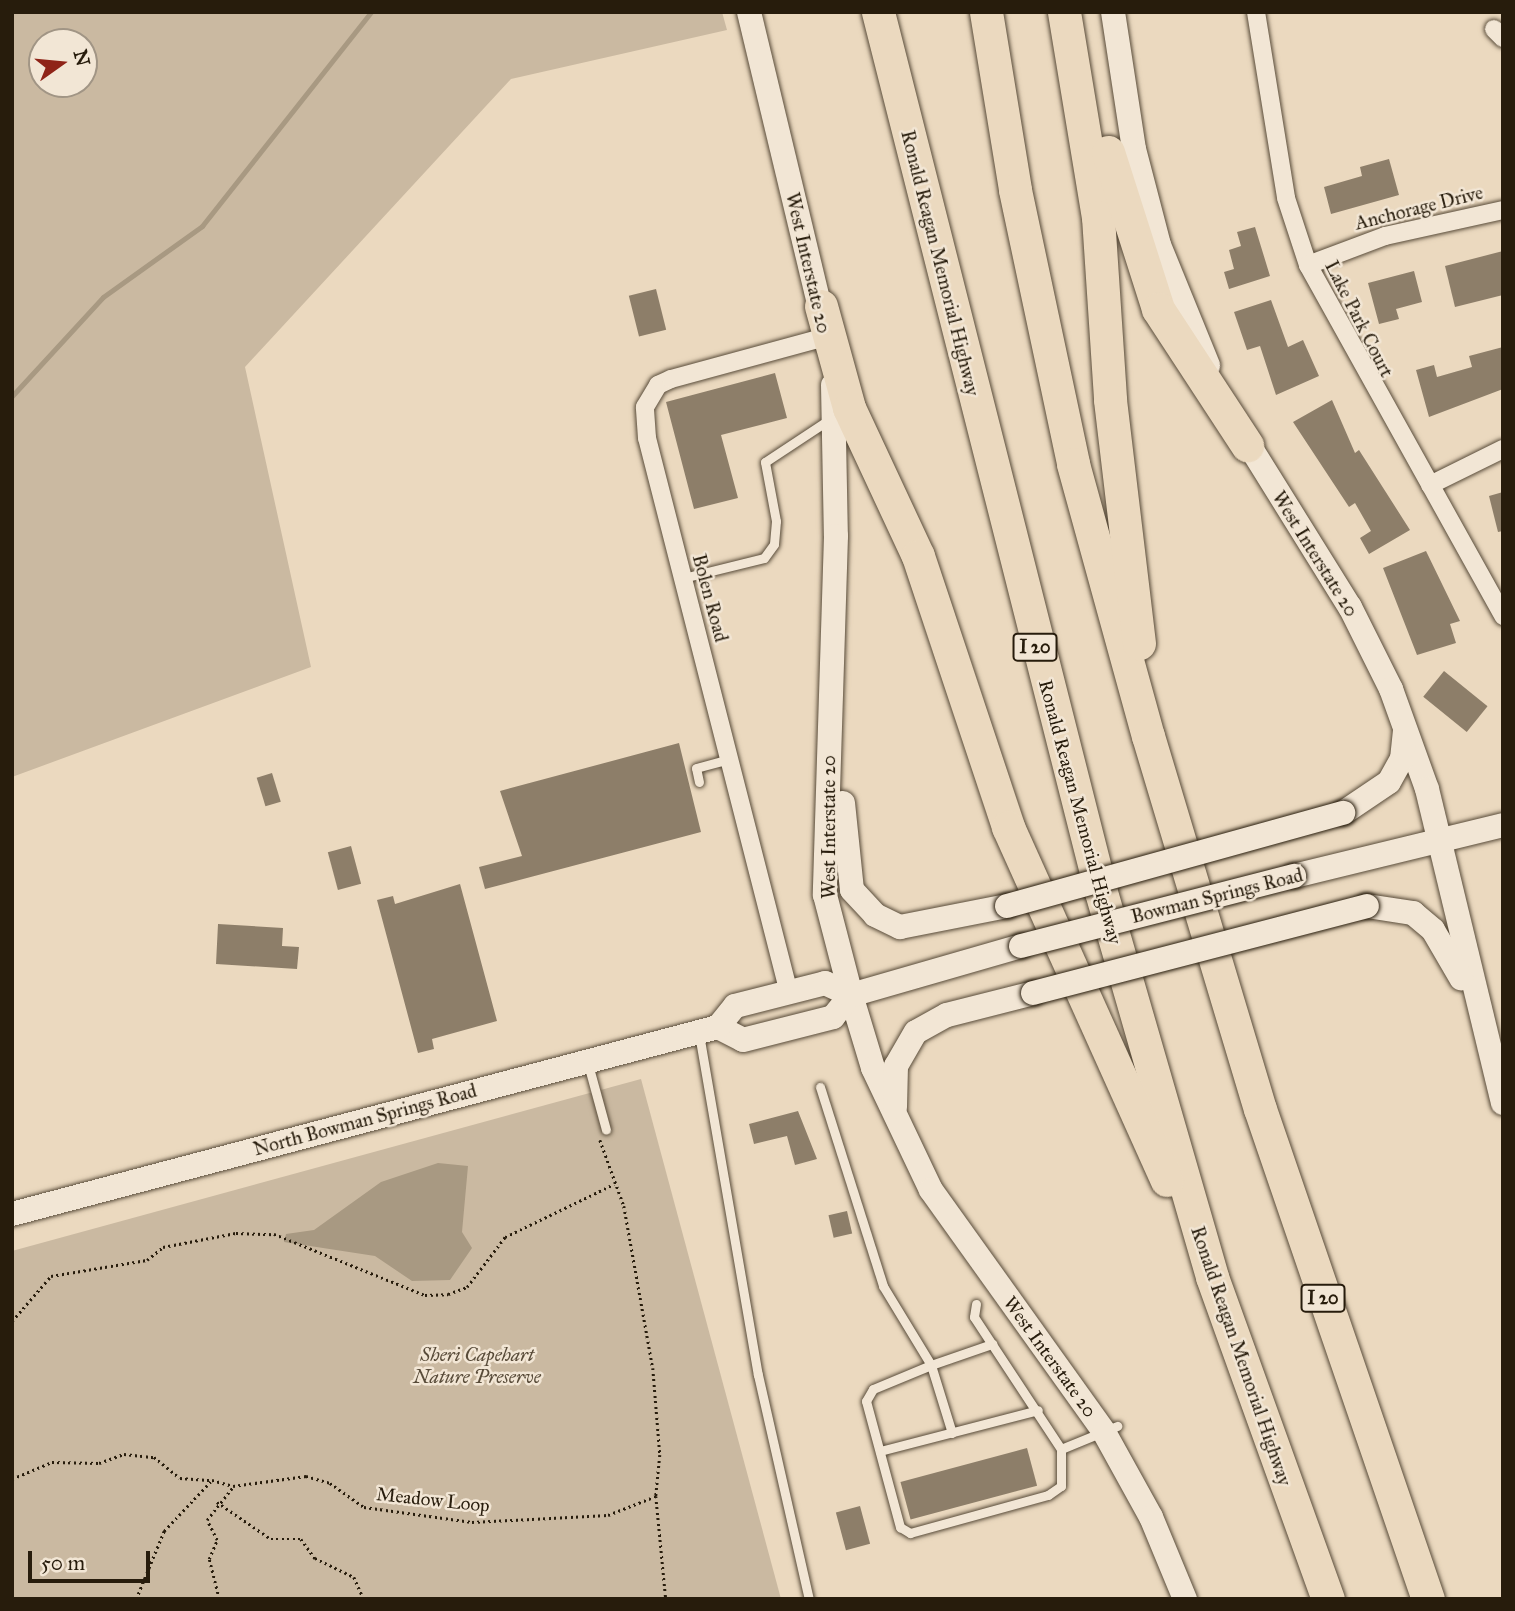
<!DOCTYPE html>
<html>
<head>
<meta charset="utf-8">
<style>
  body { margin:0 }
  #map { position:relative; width:1515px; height:1611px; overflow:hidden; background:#ebd9bf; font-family:"IM FELL Great Primer",serif }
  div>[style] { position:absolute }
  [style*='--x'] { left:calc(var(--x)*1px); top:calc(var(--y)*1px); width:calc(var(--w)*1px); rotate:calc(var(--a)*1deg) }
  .green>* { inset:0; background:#cab9a1 }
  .water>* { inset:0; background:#a89982 }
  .stream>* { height:5px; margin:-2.5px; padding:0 2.5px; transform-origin:2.5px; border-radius:2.5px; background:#a89982 }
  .building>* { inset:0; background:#8d7e69; transform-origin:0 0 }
  .path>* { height:2.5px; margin-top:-1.25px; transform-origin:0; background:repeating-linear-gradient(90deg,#271c0c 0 2px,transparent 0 5.5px) }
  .roads { filter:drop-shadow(0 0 2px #584b39) drop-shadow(0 0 2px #584b39) }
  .lane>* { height:9px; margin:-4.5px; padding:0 4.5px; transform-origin:4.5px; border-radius:4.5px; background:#f2e6d5 }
  .street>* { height:18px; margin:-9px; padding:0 9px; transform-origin:9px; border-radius:9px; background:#f2e6d5 }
  .secondary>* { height:24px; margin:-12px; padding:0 12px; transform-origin:12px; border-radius:12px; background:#f2e6d5 }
  .highway>* { height:33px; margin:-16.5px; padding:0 16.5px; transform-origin:16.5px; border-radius:16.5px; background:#ebd9bf }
  .bridges { filter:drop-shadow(0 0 2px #271c0c) drop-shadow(0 0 2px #271c0c) }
  .secondary-bridge>* { height:24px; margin:-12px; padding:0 12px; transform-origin:12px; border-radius:12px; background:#f2e6d5 }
  span { translate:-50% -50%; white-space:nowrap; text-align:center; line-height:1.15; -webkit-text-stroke:5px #f2e6d5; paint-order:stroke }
  .shield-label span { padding:2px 5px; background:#f2e6d5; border:2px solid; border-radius:5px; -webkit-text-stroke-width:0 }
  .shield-label { font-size:18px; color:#271c0c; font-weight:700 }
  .street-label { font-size:19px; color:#271c0c }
  .park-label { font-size:19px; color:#584b39; font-style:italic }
  .frame { position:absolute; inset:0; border:14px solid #271c0c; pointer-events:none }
  .north { position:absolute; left:28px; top:28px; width:70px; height:70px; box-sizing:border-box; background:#f2e6d5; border:2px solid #a19585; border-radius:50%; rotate:75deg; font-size:19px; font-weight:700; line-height:28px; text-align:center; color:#271c0c }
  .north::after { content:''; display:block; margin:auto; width:24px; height:32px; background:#8f2418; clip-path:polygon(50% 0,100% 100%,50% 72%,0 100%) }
  .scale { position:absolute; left:28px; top:1551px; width:122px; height:32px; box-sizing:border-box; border:4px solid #271c0c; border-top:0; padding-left:9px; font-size:21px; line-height:24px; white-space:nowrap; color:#271c0c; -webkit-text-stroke:5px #f2e6d5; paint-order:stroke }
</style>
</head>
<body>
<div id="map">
  <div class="green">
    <div style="clip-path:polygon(evenodd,12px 12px,722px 12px,727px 30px,511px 79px,245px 367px,311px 667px,12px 777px,12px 12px,42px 42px,84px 42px,84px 84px,42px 84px,42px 42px)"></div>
    <div style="clip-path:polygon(641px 1079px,781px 1599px,12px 1599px,12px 1251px)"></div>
  </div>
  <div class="water">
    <div style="clip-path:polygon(438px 1163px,468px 1166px,462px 1232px,472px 1248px,450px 1280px,412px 1281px,375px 1256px,284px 1242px,286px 1234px,314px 1230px,381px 1182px)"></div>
  </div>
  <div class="stream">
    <div style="--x:12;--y:396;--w:134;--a:-47.4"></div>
    <div style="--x:103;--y:297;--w:122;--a:-35.6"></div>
    <div style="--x:202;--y:226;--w:273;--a:-51.7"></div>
  </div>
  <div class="building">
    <div style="clip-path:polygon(1389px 159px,1399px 195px,1331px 214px,1324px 187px,1362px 176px,1360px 167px)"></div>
    <div style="clip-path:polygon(1255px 227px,1270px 276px,1229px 289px,1224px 272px,1234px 269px,1229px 250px,1241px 246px,1237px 232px)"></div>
    <div style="clip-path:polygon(1503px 251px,1503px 295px,1455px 307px,1445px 266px)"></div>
    <div style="clip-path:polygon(1414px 271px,1422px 302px,1396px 309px,1399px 319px,1379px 324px,1368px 283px)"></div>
    <div style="left:656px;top:289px;width:42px;height:28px;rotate:76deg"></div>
    <div style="clip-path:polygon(1271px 300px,1288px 347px,1303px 340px,1319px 376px,1276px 395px,1260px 346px,1247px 350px,1234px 312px)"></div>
    <div style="clip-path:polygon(1503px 347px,1503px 389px,1429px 417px,1416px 370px,1434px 365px,1437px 377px,1472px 367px,1469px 356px)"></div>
    <div style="clip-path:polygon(775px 373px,787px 418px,721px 435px,738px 498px,694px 509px,666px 402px)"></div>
    <div style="clip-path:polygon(1332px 400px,1355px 453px,1359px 450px,1410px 530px,1369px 554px,1360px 538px,1371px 531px,1355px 503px,1349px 507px,1293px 422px)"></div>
    <div style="clip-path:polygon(1503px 492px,1503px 531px,1498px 532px,1489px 496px)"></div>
    <div style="clip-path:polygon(1426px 551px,1460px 621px,1450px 624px,1456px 643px,1417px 655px,1383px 568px)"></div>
    <div style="left:1444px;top:671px;width:56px;height:33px;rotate:39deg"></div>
    <div style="clip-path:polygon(679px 743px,701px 832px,485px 889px,479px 867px,522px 856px,500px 791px)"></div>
    <div style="left:272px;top:773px;width:30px;height:16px;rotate:73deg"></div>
    <div style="left:351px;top:846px;width:39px;height:24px;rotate:75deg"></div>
    <div style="clip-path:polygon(460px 884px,497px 1021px,432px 1039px,434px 1049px,418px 1053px,377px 900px,393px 896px,395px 904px)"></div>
    <div style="clip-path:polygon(218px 924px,283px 928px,282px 946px,299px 947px,297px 969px,216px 964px)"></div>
    <div style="clip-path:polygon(798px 1111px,817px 1159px,795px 1165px,787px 1136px,754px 1144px,749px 1124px)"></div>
    <div style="left:847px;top:1211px;width:23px;height:19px;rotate:77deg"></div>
    <div style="left:1027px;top:1448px;width:39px;height:131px;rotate:75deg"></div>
    <div style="left:860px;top:1506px;width:39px;height:25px;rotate:75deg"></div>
  </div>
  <div class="path">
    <div style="--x:600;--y:1140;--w:70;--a:70"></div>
    <div style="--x:624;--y:1206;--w:165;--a:79.9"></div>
    <div style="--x:653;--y:1368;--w:87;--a:85.4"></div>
    <div style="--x:660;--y:1455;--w:41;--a:95.6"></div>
    <div style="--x:12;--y:1321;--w:60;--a:-49.1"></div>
    <div style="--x:51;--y:1276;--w:97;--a:-9.5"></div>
    <div style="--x:147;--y:1260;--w:21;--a:-39"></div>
    <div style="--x:163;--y:1247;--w:74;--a:-10.9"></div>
    <div style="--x:236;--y:1233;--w:38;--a:2"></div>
    <div style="--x:274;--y:1234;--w:163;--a:22"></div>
    <div style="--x:425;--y:1295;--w:23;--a:-2"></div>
    <div style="--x:448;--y:1294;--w:20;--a:-20"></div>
    <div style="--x:467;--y:1287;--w:63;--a:-52.8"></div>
    <div style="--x:505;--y:1237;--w:121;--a:-25.9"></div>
    <div style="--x:12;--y:1479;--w:43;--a:-23"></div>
    <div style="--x:52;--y:1462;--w:47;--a:1.2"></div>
    <div style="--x:99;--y:1463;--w:27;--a:-20"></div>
    <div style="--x:124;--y:1454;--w:30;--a:6"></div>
    <div style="--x:154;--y:1457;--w:33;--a:39"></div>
    <div style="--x:180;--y:1478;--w:32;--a:4"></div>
    <div style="--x:217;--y:1502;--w:65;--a:34.4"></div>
    <div style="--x:271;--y:1539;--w:30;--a:0"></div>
    <div style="--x:301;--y:1539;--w:24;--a:54"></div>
    <div style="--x:315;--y:1558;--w:43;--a:26"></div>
    <div style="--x:354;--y:1577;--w:24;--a:66"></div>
    <div style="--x:136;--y:1599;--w:74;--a:-67.6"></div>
    <div style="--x:164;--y:1531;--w:70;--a:-46.7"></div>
    <div style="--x:212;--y:1480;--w:22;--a:16"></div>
    <div style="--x:233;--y:1486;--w:74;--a:-7.8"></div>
    <div style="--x:306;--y:1476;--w:25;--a:16"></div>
    <div style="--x:330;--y:1483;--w:42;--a:35.2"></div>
    <div style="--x:364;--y:1507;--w:109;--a:7.9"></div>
    <div style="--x:472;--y:1522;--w:136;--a:-2.9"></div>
    <div style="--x:608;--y:1515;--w:52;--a:-21.6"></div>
    <div style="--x:656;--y:1496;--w:103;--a:84.5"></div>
    <div style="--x:219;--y:1599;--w:41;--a:-104"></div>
    <div style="--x:209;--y:1559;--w:21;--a:-67"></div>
    <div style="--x:217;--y:1540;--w:22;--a:-117"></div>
    <div style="--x:207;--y:1520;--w:42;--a:-51.8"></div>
  </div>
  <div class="roads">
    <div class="lane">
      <div style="--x:683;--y:578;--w:83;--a:-13.9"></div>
      <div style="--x:764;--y:558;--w:17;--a:-54"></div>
      <div style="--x:774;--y:544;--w:23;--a:-85"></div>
      <div style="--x:776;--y:521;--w:60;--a:-100.6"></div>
      <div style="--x:765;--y:462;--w:78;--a:-33.5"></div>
      <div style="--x:699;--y:782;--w:14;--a:-102"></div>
      <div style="--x:696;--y:768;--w:35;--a:-15"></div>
      <div style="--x:699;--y:1034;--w:346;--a:80.2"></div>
      <div style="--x:758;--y:1375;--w:230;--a:77.2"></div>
      <div style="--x:588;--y:1064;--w:68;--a:74.7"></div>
      <div style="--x:820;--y:1087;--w:209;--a:72.4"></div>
      <div style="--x:883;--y:1286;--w:92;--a:58.7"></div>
      <div style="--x:931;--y:1365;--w:65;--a:-19"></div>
      <div style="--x:976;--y:1304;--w:13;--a:99"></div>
      <div style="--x:974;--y:1317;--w:158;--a:56.6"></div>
      <div style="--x:1061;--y:1449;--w:61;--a:-22.3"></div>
      <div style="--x:952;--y:1433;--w:71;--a:-107.2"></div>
      <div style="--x:931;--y:1365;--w:63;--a:157.5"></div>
      <div style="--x:873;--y:1389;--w:14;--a:120"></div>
      <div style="--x:866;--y:1401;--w:131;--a:74.9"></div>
      <div style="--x:900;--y:1527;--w:12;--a:31"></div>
      <div style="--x:910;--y:1533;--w:143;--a:-15.4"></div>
      <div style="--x:1048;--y:1495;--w:16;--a:-35"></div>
      <div style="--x:1061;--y:1486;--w:37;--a:-90"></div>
      <div style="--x:880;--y:1451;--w:163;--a:-14.5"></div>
    </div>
    <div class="street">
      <div style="--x:1256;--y:12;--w:188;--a:80.8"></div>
      <div style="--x:1286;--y:198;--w:71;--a:71.8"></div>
      <div style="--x:1308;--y:265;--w:402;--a:60.9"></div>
      <div style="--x:1494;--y:29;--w:13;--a:45"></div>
      <div style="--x:1308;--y:265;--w:82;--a:-20.6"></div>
      <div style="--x:1385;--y:236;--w:121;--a:-12.4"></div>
      <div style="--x:1430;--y:485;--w:81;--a:-26.3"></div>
      <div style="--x:789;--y:993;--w:573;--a:-104.35"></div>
      <div style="--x:647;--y:438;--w:31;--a:-94"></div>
      <div style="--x:645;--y:407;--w:26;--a:-59"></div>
      <div style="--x:658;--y:385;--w:14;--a:-25"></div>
      <div style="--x:671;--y:379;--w:161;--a:-15.2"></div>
    </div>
    <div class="secondary">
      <div style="--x:749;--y:12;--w:318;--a:76.5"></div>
      <div style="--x:1113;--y:12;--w:139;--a:81.3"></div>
      <div style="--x:1134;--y:149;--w:99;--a:75.4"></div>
      <div style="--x:1159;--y:245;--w:130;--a:67.8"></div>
      <div style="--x:833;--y:385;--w:151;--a:88.9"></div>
      <div style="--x:836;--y:536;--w:359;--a:91.8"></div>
      <div style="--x:825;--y:895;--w:103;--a:75.4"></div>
      <div style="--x:851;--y:995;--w:76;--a:73.2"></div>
      <div style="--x:873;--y:1068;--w:135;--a:64.6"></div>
      <div style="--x:931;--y:1190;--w:297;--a:54.4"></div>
      <div style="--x:1104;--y:1432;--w:97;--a:61.1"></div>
      <div style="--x:1151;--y:1517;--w:89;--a:67.5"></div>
      <div style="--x:1239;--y:429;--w:210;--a:58.1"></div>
      <div style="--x:1350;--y:607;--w:92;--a:63.4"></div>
      <div style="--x:1391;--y:689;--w:106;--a:70.2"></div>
      <div style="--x:1427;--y:789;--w:323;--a:76.4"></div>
      <div style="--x:843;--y:803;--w:87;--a:84.1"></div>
      <div style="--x:852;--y:890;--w:34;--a:47"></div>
      <div style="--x:875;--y:915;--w:28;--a:26"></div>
      <div style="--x:900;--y:927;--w:109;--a:-11.1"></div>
      <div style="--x:1343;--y:813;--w:55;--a:-34"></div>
      <div style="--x:1389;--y:782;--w:26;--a:-61"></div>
      <div style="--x:1402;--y:759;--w:29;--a:-84"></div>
      <div style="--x:1294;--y:876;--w:215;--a:-13.7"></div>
      <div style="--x:1367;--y:906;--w:47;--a:8.7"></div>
      <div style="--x:1413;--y:913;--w:26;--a:40"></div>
      <div style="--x:1433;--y:930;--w:56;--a:59.7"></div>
      <div style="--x:851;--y:995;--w:177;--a:-16.1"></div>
      <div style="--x:718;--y:1027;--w:28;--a:27"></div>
      <div style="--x:743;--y:1040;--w:93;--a:-14.3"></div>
      <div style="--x:833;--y:1017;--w:28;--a:-51"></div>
      <div style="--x:895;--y:1107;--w:41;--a:-88.6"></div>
      <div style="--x:896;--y:1066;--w:39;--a:-60"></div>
      <div style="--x:916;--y:1032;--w:35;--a:-29"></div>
      <div style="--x:947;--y:1015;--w:89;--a:-14.3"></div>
      <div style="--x:12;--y:1214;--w:730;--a:-14.84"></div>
      <div style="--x:718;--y:1027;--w:27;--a:-51"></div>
      <div style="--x:735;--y:1006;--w:93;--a:-14.3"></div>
      <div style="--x:825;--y:983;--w:29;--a:25"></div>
    </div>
    <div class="highway">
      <div style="--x:878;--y:12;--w:908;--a:75.78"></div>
      <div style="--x:1101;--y:892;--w:401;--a:73.9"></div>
      <div style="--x:1212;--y:1277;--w:342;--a:70.2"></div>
      <div style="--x:986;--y:12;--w:180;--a:80.7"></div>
      <div style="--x:1015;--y:190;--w:280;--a:78"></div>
      <div style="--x:1073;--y:464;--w:282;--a:74.6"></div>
      <div style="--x:1148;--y:736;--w:389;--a:73.3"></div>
      <div style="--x:1260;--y:1109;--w:518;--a:71.08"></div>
      <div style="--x:1064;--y:12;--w:208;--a:80.6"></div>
      <div style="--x:1098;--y:217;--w:183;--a:86.2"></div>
      <div style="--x:1110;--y:400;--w:245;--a:83.2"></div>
      <div style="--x:1108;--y:152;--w:165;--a:72.3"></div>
      <div style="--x:1158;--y:309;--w:163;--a:56.8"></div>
      <div style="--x:821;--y:306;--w:106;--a:74.6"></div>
      <div style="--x:849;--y:408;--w:163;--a:65"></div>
      <div style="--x:918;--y:556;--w:286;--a:71.6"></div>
      <div style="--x:1008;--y:827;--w:387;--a:65.8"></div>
    </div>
  </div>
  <div class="bridges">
    <div class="secondary-bridge">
      <div style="--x:1007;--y:906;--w:349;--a:-15.5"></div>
      <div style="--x:1021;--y:946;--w:282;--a:-14.4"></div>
      <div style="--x:1033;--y:993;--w:345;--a:-14.6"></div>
    </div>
  </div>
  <div class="shield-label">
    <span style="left:1035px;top:647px">I 20</span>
    <span style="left:1323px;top:1298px">I 20</span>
  </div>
  <div class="street-label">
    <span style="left:1419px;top:208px;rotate:-14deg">Anchorage Drive</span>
    <span style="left:808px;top:263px;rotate:77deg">West Interstate 20</span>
    <span style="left:940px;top:263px;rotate:76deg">Ronald Reagan Memorial Highway</span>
    <span style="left:1359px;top:319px;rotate:63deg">Lake Park Court</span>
    <span style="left:1315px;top:554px;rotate:58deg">West Interstate 20</span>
    <span style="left:710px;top:598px;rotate:75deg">Bolen Road</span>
    <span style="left:1080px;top:812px;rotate:75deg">Ronald Reagan Memorial Highway</span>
    <span style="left:829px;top:827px;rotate:-90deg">West Interstate 20</span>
    <span style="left:1217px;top:896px;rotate:-14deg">Bowman Springs Road</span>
    <span style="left:365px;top:1120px;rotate:-15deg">North Bowman Springs Road</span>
    <span style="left:1241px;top:1356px;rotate:71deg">Ronald Reagan Memorial Highway</span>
    <span style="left:1050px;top:1357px;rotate:54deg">West Interstate 20</span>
    <span style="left:433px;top:1500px;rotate:6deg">Meadow Loop</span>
  </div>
  <div class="park-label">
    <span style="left:477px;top:1366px">Sheri Capehart<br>Nature Preserve</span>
  </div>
  <div class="frame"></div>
  <div class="north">N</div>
  <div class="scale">50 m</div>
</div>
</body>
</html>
